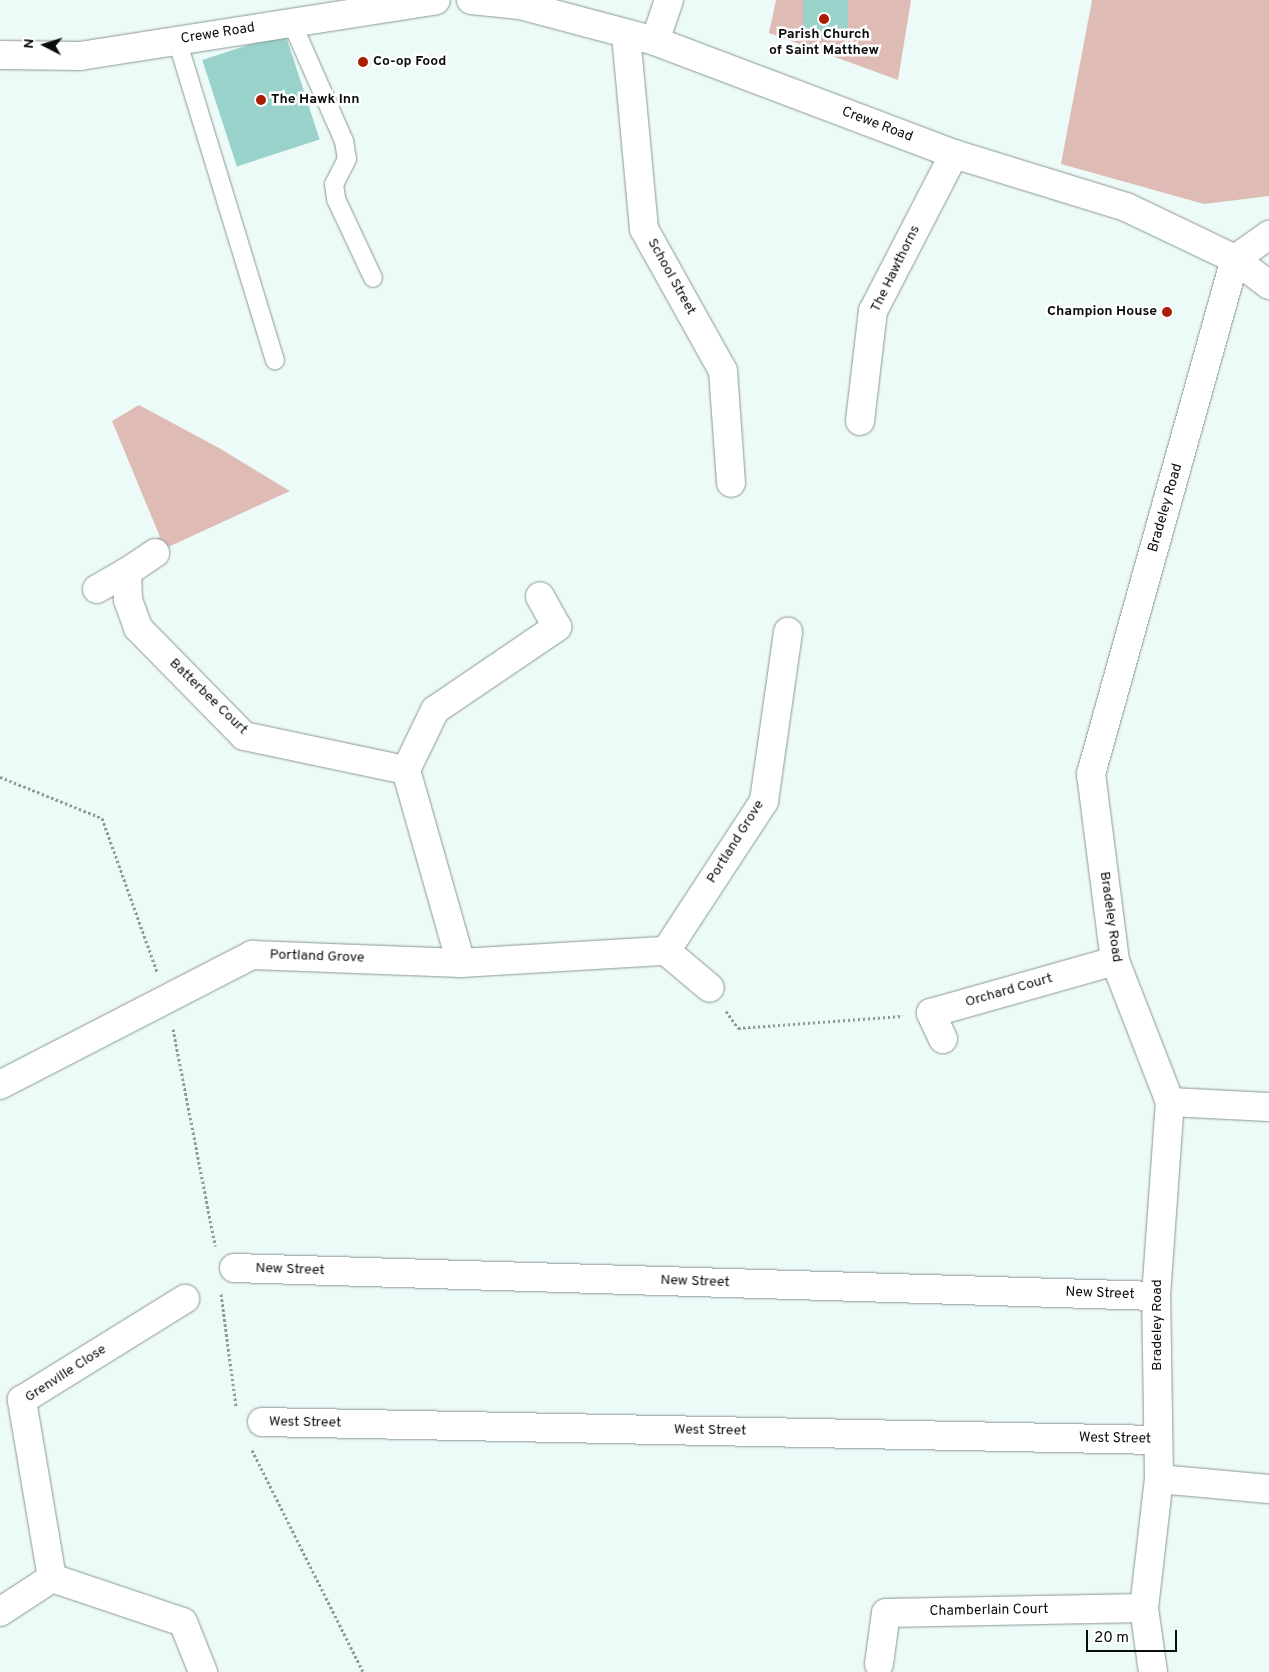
<!DOCTYPE html>
<html>
<head>
<meta charset="utf-8">
<style>
  body { margin:0 }
  #map { position:relative; width:1269px; height:1672px; overflow:hidden; background:#ecfaf8; font-family:Overpass,sans-serif }
  div>[style] { position:absolute }
  [style*='--x'] { left:calc(var(--x)*1px); top:calc(var(--y)*1px); width:calc(var(--w)*1px); rotate:calc(var(--a)*1deg) }
  .green>* { inset:0; background:#debcb5 }
  .building>* { inset:0; background:#98d2ca; transform-origin:0 0 }
  .path>* { height:3px; margin-top:-1.5px; transform-origin:0; background:repeating-linear-gradient(90deg,#909a99 0 2.5px,transparent 0 5px) }
  .roads { filter:drop-shadow(0 0 1px #8a9795) drop-shadow(0 0 1px #8a9795) }
  .lane>* { height:18px; margin:-9px; padding:0 9px; transform-origin:9px; border-radius:9px; background:#fff }
  .street>* { height:28px; margin:-14px; padding:0 14px; transform-origin:14px; border-radius:14px; background:#fff }
  .secondary>* { height:28px; margin:-14px; padding:0 14px; transform-origin:14px; border-radius:14px; background:#fff }
  .dots>* { width:14px; height:14px; translate:-50% -50%; box-sizing:border-box; border:2px solid #fff; border-radius:50% }
  span { translate:-50% -50%; white-space:nowrap; text-align:center; line-height:1.15; -webkit-text-stroke:5px #fff; paint-order:stroke }
  .street-label { font-size:14px; color:#090e0d }
  .poi-label { font-size:14px; color:#090e0d; font-weight:700 }
  .left { translate:0 -50%; text-align:left }
  .right { translate:-100% -50%; text-align:right }
  .north { position:absolute; left:20px; top:20px; width:50px; height:50px; -webkit-text-stroke:4px #fff; paint-order:stroke; rotate:275deg; font-size:14px; font-weight:700; line-height:20px; text-align:center; color:#090e0d }
  .north::after { content:''; display:block; margin:auto; width:18px; height:22px; background:#090e0d; clip-path:polygon(50% 0,100% 100%,50% 72%,0 100%) }
  .scale { position:absolute; left:1086px; top:1630px; width:91px; height:22px; box-sizing:border-box; border:2px solid #090e0d; border-top:0; padding-left:6px; font-size:15px; line-height:18px; white-space:nowrap; color:#090e0d; -webkit-text-stroke:4px #fff; paint-order:stroke }
</style>
</head>
<body>
<div id="map">
  <div class="green">
    <div style="clip-path:polygon(776px 0,911px 0,898px 80px,769px 33px)"></div>
    <div style="clip-path:polygon(1092px 0,1269px 0,1269px 196px,1204px 204px,1061px 164px)"></div>
    <div style="clip-path:polygon(139px 405px,219px 448px,290px 491px,155px 553px,150px 543px,160px 537px,112px 421px)"></div>
  </div>
  <div class="building">
    <div style="left:803px;top:0;width:45px;height:37px"></div>
    <div style="left:285px;top:33px;width:112px;height:87px;rotate:72deg"></div>
  </div>
  <div class="path">
    <div style="--x:0;--y:777;--w:110;--a:21.9"></div>
    <div style="--x:102;--y:818;--w:164;--a:70.3"></div>
    <div style="--x:726;--y:1011;--w:21;--a:55"></div>
    <div style="--x:738;--y:1028;--w:165;--a:-4.2"></div>
    <div style="--x:173;--y:1029;--w:221;--a:79"></div>
    <div style="--x:221;--y:1294;--w:114;--a:82.4"></div>
    <div style="--x:252;--y:1450;--w:248;--a:63.4"></div>
  </div>
  <div class="roads">
    <div class="lane">
      <div style="--x:292;--y:23;--w:129;--a:66.2"></div>
      <div style="--x:344;--y:141;--w:18;--a:81"></div>
      <div style="--x:347;--y:159;--w:28;--a:117"></div>
      <div style="--x:334;--y:184;--w:15;--a:82"></div>
      <div style="--x:336;--y:199;--w:87;--a:64.9"></div>
      <div style="--x:177;--y:40;--w:335;--a:73"></div>
    </div>
    <div class="street">
      <div style="--x:626;--y:35;--w:195;--a:84.7"></div>
      <div style="--x:644;--y:229;--w:162;--a:60.9"></div>
      <div style="--x:723;--y:371;--w:112;--a:85.9"></div>
      <div style="--x:655;--y:41;--w:43;--a:-71.1"></div>
      <div style="--x:860;--y:421;--w:111;--a:-83.3"></div>
      <div style="--x:873;--y:311;--w:177;--a:-62.7"></div>
      <div style="--x:127;--y:572;--w:34;--a:-34"></div>
      <div style="--x:97;--y:589;--w:34;--a:-30"></div>
      <div style="--x:127;--y:572;--w:28;--a:88"></div>
      <div style="--x:128;--y:600;--w:30;--a:70"></div>
      <div style="--x:138;--y:628;--w:151;--a:45.5"></div>
      <div style="--x:244;--y:736;--w:166;--a:11.9"></div>
      <div style="--x:406;--y:770;--w:201;--a:74.1"></div>
      <div style="--x:406;--y:770;--w:67;--a:-64.2"></div>
      <div style="--x:435;--y:710;--w:148;--a:-34.2"></div>
      <div style="--x:557;--y:627;--w:35;--a:-119"></div>
      <div style="--x:666;--y:951;--w:57;--a:40.1"></div>
      <div style="--x:943;--y:1039;--w:29;--a:-115"></div>
      <div style="--x:931;--y:1013;--w:191;--a:-15.8"></div>
      <div style="--x:0;--y:1085;--w:284;--a:-27.3"></div>
      <div style="--x:252;--y:955;--w:209;--a:2.2"></div>
      <div style="--x:461;--y:963;--w:205;--a:-3.4"></div>
      <div style="--x:666;--y:951;--w:179;--a:-56.8"></div>
      <div style="--x:764;--y:801;--w:171;--a:-81.9"></div>
      <div style="--x:1170;--y:1102;--w:99;--a:2.9"></div>
      <div style="--x:234;--y:1268;--w:922;--a:1.74"></div>
      <div style="--x:262;--y:1422;--w:896;--a:1.15"></div>
      <div style="--x:1159;--y:1479;--w:110;--a:5.2"></div>
      <div style="--x:52;--y:1578;--w:138;--a:18.6"></div>
      <div style="--x:183;--y:1622;--w:54;--a:68.2"></div>
      <div style="--x:0;--y:1612;--w:62;--a:-33.2"></div>
      <div style="--x:52;--y:1578;--w:181;--a:-99.6"></div>
      <div style="--x:22;--y:1400;--w:192;--a:-31.8"></div>
      <div style="--x:879;--y:1664;--w:51;--a:-82.2"></div>
      <div style="--x:886;--y:1613;--w:258;--a:-1.1"></div>
      <div style="--x:1153;--y:1672;--w:65;--a:-98"></div>
      <div style="--x:1144;--y:1608;--w:130;--a:-83.4"></div>
      <div style="--x:1159;--y:1479;--w:183;--a:-90.9"></div>
      <div style="--x:1156;--y:1296;--w:195;--a:-85.9"></div>
      <div style="--x:1170;--y:1102;--w:151;--a:-111.3"></div>
      <div style="--x:1115;--y:961;--w:189;--a:-97.3"></div>
      <div style="--x:1091;--y:774;--w:535;--a:-74.38"></div>
      <div style="--x:1235;--y:259;--w:42;--a:-35.2"></div>
    </div>
    <div class="secondary">
      <div style="--x:471;--y:0;--w:49;--a:5.8"></div>
      <div style="--x:520;--y:5;--w:140;--a:14.9"></div>
      <div style="--x:655;--y:41;--w:320;--a:20.7"></div>
      <div style="--x:954;--y:154;--w:180;--a:17.1"></div>
      <div style="--x:1126;--y:207;--w:121;--a:25.5"></div>
      <div style="--x:1235;--y:259;--w:43;--a:37.4"></div>
      <div style="--x:0;--y:55;--w:80;--a:0.7"></div>
      <div style="--x:80;--y:56;--w:360;--a:-8.9"></div>
    </div>
  </div>
  <div class="dots">
    <div style="left:824px;top:19px;background:#ab1d02"></div>
    <div style="left:363px;top:62px;background:#ab1d02"></div>
    <div style="left:261px;top:100px;background:#ab1d02"></div>
    <div style="left:1167px;top:312px;background:#ab1d02"></div>
  </div>
  <div class="street-label">
    <span style="left:218px;top:34px;rotate:-9deg">Crewe Road</span>
    <span style="left:877px;top:125px;rotate:21deg">Crewe Road</span>
    <span style="left:896px;top:269px;rotate:-64deg">The Hawthorns</span>
    <span style="left:671px;top:277px;rotate:61deg">School Street</span>
    <span style="left:1166px;top:508px;rotate:-74deg">Bradeley Road</span>
    <span style="left:208px;top:697px;rotate:44deg">Batterbee Court</span>
    <span style="left:736px;top:842px;rotate:-58deg">Portland Grove</span>
    <span style="left:1110px;top:917px;rotate:82deg">Bradeley Road</span>
    <span style="left:317px;top:957px;rotate:2deg">Portland Grove</span>
    <span style="left:1009px;top:991px;rotate:-16deg">Orchard Court</span>
    <span style="left:290px;top:1270px;rotate:2deg">New Street</span>
    <span style="left:695px;top:1282px;rotate:2deg">New Street</span>
    <span style="left:1100px;top:1294px;rotate:2deg">New Street</span>
    <span style="left:1158px;top:1325px;rotate:-90deg">Bradeley Road</span>
    <span style="left:66px;top:1374px;rotate:-33deg">Grenville Close</span>
    <span style="left:305px;top:1423px;rotate:1deg">West Street</span>
    <span style="left:710px;top:1431px;rotate:1deg">West Street</span>
    <span style="left:1115px;top:1439px;rotate:1deg">West Street</span>
    <span style="left:989px;top:1611px;rotate:-1deg">Chamberlain Court</span>
  </div>
  <div class="poi-label">
    <span style="left:824px;top:43px">Parish Church<br>of Saint Matthew</span>
    <span class="left" style="left:373px;top:62px">Co-op Food</span>
    <span class="left" style="left:271px;top:100px">The Hawk Inn</span>
    <span class="right" style="left:1157px;top:312px">Champion House</span>
  </div>
  <div class="north">N</div>
  <div class="scale">20 m</div>
</div>
</body>
</html>
